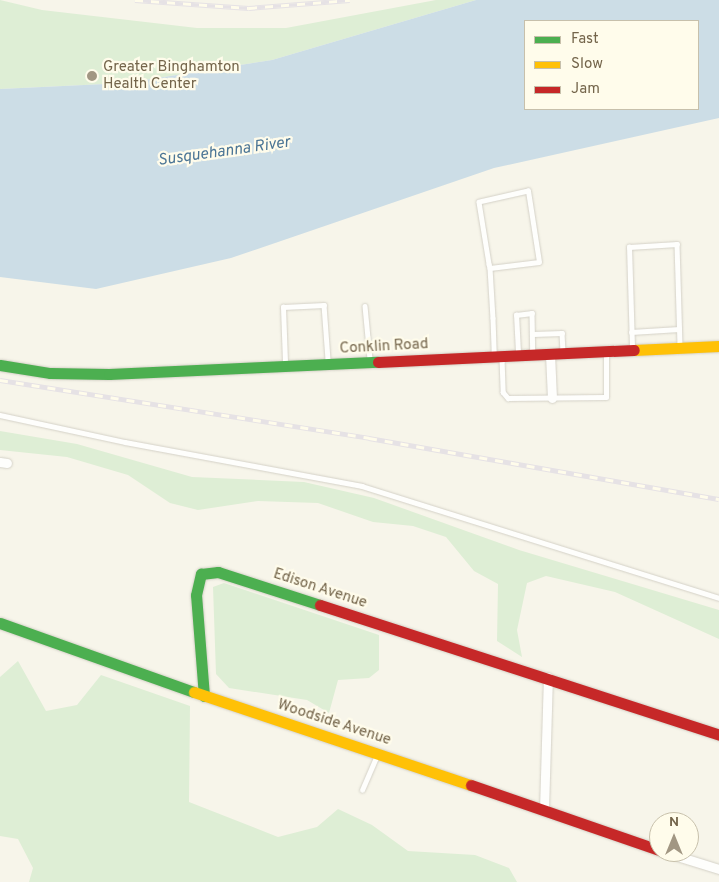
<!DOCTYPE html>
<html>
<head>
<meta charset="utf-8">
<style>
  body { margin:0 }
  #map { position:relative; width:719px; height:882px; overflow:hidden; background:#f7f5ea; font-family:Overpass,sans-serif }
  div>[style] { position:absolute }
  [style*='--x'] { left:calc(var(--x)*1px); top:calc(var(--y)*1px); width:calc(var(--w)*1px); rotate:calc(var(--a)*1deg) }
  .green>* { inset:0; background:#deeed5 }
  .water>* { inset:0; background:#ccdde6 }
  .roads { filter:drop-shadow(0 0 1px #d4d1c7) drop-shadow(0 0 1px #d4d1c7) }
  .lane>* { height:4.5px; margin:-2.25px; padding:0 2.25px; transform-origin:2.25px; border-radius:2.25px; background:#fefefc }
  .street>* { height:9px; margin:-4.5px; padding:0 4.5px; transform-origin:4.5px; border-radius:4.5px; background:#fefefc }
  .fast>* { height:11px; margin:-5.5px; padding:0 5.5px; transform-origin:5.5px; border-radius:5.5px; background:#4caf50 }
  .slow>* { height:11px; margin:-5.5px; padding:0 5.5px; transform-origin:5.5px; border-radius:5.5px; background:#ffc107 }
  .jam>* { height:11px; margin:-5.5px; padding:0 5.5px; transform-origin:5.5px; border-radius:5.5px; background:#c62828 }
  .rail>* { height:4.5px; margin-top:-2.25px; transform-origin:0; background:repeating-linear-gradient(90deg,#fffceb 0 8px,#e6e2e5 0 16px); box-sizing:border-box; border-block:1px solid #e6e2e5 }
  .dots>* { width:14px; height:14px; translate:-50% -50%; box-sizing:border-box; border:2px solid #fffceb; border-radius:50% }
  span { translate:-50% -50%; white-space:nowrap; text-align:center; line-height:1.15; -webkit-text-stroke:4.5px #fffceb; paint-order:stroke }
  .poi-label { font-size:15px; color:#74654b }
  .left { translate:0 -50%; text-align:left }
  .street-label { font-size:15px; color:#74654b }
  .water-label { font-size:16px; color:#4b7595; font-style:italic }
  .legend { position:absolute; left:524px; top:20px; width:175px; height:90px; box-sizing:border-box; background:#fffceb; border:1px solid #c7c0ab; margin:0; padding:6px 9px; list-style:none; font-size:15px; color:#74654b }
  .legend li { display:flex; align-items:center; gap:10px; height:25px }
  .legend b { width:25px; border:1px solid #c7c0ab }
  .north { position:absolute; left:649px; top:812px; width:50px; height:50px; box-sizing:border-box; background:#fffceb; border:1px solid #c7c0ab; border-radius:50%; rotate:0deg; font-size:14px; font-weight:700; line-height:20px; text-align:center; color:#74654b }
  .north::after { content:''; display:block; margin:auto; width:18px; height:22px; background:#a29783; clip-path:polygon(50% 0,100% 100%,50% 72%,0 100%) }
</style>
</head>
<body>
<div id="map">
  <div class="green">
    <div style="clip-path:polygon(0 0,42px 10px,197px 28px,286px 28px,436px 0,476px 0,272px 60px,126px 83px,0 89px)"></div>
    <div style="clip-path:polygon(0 431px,77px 444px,192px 477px,304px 482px,374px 498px,519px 550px,719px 610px,719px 639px,615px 592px,546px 576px,527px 583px,517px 630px,522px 657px,497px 641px,498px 584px,474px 571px,446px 537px,413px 526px,373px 522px,318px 503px,258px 501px,198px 510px,170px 503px,128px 475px,67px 457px,0 450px)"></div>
    <div style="clip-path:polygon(224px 583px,379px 635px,379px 670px,369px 678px,338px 680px,329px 713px,307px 700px,229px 688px,216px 674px,213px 587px)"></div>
    <div style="clip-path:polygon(18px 661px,46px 711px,77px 705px,101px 675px,190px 706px,189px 802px,278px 837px,317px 827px,338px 809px,372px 825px,408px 851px,475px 855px,509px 868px,517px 882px,29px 882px,33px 868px,18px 839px,0 836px,0 677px)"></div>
  </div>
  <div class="water">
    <div style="clip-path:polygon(evenodd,476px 0,719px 0,719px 118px,494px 168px,231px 258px,96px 289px,0 277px,0 89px,126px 83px,272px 60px,476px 0,525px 21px,698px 21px,698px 109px,525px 109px,525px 21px)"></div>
  </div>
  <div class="roads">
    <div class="lane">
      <div style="--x:490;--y:268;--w:49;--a:-7"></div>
      <div style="--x:539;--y:262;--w:72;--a:-98.8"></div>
      <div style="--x:528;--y:191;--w:50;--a:167.3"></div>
      <div style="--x:479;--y:202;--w:63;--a:80.8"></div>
      <div style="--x:489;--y:264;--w:4;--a:76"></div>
      <div style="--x:490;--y:268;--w:50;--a:86.6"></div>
      <div style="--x:493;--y:318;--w:35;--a:88"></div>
      <div style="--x:365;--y:306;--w:53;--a:84.6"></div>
      <div style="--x:631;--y:332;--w:48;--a:-3.6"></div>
      <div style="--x:533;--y:334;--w:29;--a:-2"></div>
      <div style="--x:562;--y:333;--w:19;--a:87"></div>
      <div style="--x:632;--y:347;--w:100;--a:-91.7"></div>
      <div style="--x:629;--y:247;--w:48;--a:-3.6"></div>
      <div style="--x:677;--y:244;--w:100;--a:88.3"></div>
      <div style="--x:518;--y:352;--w:37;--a:-93"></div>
      <div style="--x:516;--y:315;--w:16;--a:-7"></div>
      <div style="--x:532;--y:313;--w:39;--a:89"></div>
      <div style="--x:502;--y:358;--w:34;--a:88"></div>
      <div style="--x:503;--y:392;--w:8;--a:50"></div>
      <div style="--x:508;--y:398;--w:98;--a:-0.6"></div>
      <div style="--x:606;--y:397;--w:42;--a:-90"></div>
      <div style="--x:285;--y:362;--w:55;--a:-92.1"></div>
      <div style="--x:283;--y:307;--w:41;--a:-2.8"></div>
      <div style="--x:324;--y:305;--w:55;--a:85.8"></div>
      <div style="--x:0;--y:415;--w:128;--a:12.2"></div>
      <div style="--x:125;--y:442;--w:241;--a:10.5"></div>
      <div style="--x:362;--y:486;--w:374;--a:17.4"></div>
      <div style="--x:362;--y:790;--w:40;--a:-66.6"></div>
    </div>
    <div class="street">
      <div style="--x:550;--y:354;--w:44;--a:87.4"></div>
      <div style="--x:0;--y:462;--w:7;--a:8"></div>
      <div style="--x:544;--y:810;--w:133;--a:-88.3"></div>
      <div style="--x:664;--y:852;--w:58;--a:17.2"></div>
    </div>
    <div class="fast">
      <div style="--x:0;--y:365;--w:51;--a:9.1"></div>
      <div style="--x:50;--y:373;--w:59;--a:1"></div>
      <div style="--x:109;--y:374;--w:269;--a:-2.6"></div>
      <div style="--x:0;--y:623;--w:206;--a:19.6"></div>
      <div style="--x:204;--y:696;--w:101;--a:-94.5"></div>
      <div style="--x:196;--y:595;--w:22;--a:-77"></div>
      <div style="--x:201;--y:574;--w:17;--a:-7"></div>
      <div style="--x:218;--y:572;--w:107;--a:17.9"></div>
    </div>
    <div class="slow">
      <div style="--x:634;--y:350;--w:85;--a:-2.7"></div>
      <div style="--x:194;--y:692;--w:292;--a:18.6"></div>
    </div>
    <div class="jam">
      <div style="--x:378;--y:362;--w:256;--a:-2.7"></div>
      <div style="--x:320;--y:605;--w:420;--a:18"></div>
      <div style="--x:471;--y:785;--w:199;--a:19.1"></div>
    </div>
  </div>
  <div class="rail">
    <div style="--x:135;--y:0;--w:114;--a:4"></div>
    <div style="--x:249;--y:8;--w:101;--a:-4.5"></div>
    <div style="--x:0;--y:380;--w:374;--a:8.9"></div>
    <div style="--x:369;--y:438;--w:355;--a:9.9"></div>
  </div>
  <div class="dots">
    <div style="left:92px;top:76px;background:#a29783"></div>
  </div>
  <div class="poi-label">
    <span class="left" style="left:103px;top:76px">Greater Binghamton<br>Health Center</span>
  </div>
  <div class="street-label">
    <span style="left:384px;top:347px;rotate:-3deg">Conklin Road</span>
    <span style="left:320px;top:589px;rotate:18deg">Edison Avenue</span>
    <span style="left:334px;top:723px;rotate:18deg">Woodside Avenue</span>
  </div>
  <div class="water-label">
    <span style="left:224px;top:152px;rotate:-8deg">Susquehanna River</span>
  </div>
  <ul class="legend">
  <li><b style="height:6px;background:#4caf50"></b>Fast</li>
  <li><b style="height:6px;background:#ffc107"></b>Slow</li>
  <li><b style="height:6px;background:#c62828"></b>Jam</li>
  </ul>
  <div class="north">N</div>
</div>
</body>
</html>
